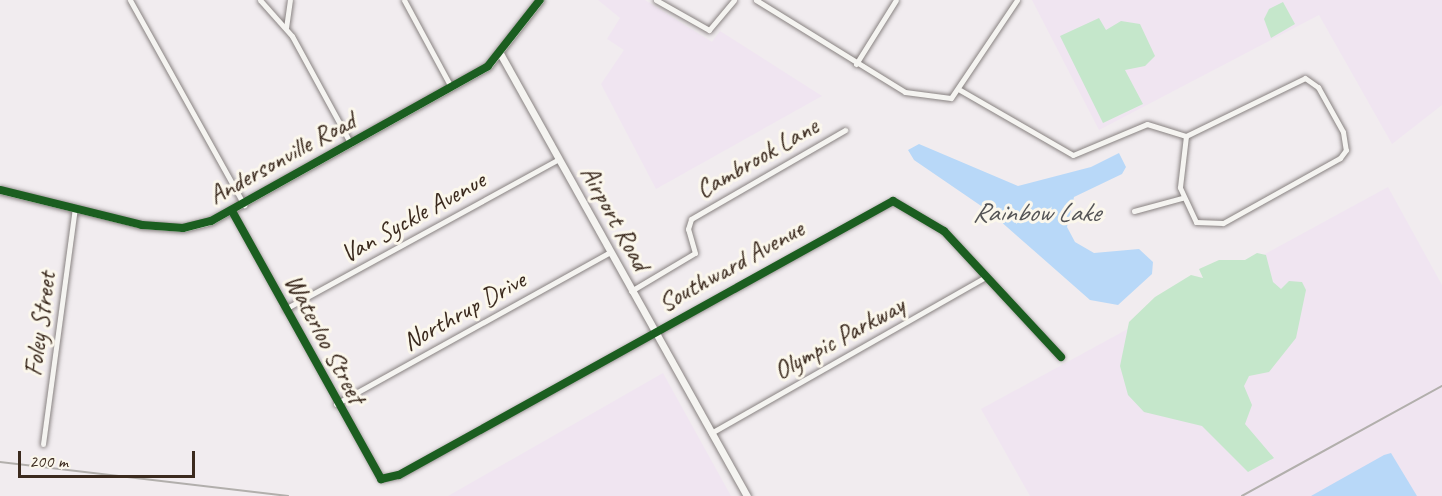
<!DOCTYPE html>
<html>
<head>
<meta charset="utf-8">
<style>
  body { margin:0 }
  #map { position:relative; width:1442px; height:496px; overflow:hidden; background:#f1ecef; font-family:Caveat,sans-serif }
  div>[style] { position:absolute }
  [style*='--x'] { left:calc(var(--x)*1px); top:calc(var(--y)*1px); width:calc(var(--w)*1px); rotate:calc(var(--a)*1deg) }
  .built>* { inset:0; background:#f0e5f1 }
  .green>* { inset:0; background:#c5e7cb }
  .water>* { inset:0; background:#b8d8f8 }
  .roads { filter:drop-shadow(0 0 2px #888281) drop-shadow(0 0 2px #888281) }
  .minor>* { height:5px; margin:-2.5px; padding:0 2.5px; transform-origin:2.5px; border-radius:2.5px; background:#f5f4f1 }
  .tertiary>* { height:7px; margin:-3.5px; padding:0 3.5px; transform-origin:3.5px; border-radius:3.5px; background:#f5f4f1 }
  .rail>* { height:1.5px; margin:-0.75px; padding:0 0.75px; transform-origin:0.75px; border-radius:0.75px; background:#b2afac }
  .cycleway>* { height:8px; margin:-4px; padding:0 4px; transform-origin:4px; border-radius:4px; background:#1b5e20 }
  span { translate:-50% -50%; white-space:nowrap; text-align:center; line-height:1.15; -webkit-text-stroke:6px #fbf7ec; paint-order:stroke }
  .street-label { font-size:26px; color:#3b2a1e }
  .water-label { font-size:27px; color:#545456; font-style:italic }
  .scale { position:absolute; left:18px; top:451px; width:177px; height:27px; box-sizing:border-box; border:3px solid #3b2a1e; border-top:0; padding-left:8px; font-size:18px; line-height:21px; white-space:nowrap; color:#3b2a1e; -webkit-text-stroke:4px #fbf7ec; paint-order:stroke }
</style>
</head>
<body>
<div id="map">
  <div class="built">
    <div style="clip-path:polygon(598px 0,645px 0,712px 42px,720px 31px,822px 96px,656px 189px,601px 84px,624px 50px,607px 39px,620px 18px)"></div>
    <div style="clip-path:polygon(1032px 0,1442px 0,1442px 105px,1392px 144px,1319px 15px,1099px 130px)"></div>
    <div style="clip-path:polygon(1388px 187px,1442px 285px,1442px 496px,1030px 496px,981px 409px)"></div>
    <div style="clip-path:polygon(663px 373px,731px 496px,448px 496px)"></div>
  </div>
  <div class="green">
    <div style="clip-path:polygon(1283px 2px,1295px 24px,1271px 38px,1264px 19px,1269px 9px)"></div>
    <div style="clip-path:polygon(1099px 18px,1106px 30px,1121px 21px,1140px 24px,1155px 56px,1145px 66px,1125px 70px,1143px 104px,1103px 123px,1060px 36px)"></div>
    <div style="clip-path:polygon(1257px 253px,1266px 255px,1273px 282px,1281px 289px,1289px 281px,1302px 282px,1306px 290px,1296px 338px,1269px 372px,1249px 376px,1244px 386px,1252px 405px,1245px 424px,1274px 458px,1248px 472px,1202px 426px,1144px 412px,1128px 395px,1120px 366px,1129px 322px,1155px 297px,1191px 275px,1203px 278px,1199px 269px,1219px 260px,1245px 260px)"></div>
  </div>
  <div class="water">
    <div style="clip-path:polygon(919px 144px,1018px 186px,1091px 167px,1119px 153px,1126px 167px,1122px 174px,1074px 197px,1067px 227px,1075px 242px,1094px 253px,1139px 249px,1153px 262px,1152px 274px,1118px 305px,1090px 300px,990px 212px,914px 160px,908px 150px)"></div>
    <div style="clip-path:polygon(1391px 453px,1417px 496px,1311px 496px,1384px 455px)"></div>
  </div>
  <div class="roads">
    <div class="minor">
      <div style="--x:130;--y:0;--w:235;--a:60.9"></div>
      <div style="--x:260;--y:0;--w:48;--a:48.4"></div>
      <div style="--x:292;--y:36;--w:123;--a:61.4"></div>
      <div style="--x:404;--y:0;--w:99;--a:61.6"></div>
      <div style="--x:656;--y:0;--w:61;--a:29.5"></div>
      <div style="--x:709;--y:30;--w:39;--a:-50"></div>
      <div style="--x:756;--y:0;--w:175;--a:31.7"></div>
      <div style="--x:905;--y:92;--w:46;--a:7.4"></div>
      <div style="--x:951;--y:98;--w:118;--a:-56"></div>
      <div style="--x:286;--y:28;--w:28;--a:-82"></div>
      <div style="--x:856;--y:64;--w:75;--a:-58"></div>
      <div style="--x:1305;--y:78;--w:16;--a:35"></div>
      <div style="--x:1318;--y:87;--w:51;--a:60.9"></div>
      <div style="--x:1343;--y:132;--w:18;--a:81"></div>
      <div style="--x:1346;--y:150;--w:10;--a:127"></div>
      <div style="--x:1340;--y:158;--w:134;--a:150.9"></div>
      <div style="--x:1223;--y:223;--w:27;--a:-178"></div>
      <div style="--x:1196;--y:222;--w:38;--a:-115"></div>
      <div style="--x:1180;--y:187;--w:51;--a:-83.3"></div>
      <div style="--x:1186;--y:136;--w:132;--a:-26"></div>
      <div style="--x:960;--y:90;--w:130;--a:29.9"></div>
      <div style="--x:1073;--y:155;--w:80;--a:-22.7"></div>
      <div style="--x:1147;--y:124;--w:41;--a:17.1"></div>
      <div style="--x:232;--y:211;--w:307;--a:60.9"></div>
      <div style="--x:381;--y:479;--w:18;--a:-13"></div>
      <div style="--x:399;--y:475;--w:565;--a:-29.02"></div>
      <div style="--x:893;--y:201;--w:59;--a:30.5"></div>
      <div style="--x:944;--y:231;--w:172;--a:47.1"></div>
      <div style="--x:1134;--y:211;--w:50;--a:-15.2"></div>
      <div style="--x:631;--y:291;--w:74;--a:-30.7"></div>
      <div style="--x:695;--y:253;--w:25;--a:-106"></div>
      <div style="--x:688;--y:229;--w:10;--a:-73"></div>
      <div style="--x:691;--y:219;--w:178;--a:-30"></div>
      <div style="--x:285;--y:309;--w:312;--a:-28.7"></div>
      <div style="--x:336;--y:404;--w:313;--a:-29"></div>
      <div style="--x:711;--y:433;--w:316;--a:-29.6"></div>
      <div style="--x:43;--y:444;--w:238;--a:-82.3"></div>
    </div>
    <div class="tertiary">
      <div style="--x:501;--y:55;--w:505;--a:60.85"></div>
      <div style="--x:0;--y:190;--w:146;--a:13.8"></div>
      <div style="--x:142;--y:225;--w:41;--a:4.2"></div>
      <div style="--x:183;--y:228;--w:29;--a:-14"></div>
      <div style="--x:211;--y:221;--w:317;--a:-29.2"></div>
      <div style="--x:488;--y:66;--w:84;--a:-51.8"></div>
    </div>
  </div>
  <div class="rail">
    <div style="--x:0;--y:462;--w:290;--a:6.7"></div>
    <div style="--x:1242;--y:496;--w:228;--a:-28.8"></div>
  </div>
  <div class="cycleway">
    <div style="--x:0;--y:190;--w:146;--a:13.8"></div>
    <div style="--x:142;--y:225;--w:41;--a:4.2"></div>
    <div style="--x:183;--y:228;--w:29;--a:-14"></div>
    <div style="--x:211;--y:221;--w:317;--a:-29.2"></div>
    <div style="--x:488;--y:66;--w:84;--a:-51.8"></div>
    <div style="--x:232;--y:211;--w:307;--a:60.9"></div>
    <div style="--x:381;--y:479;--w:18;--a:-13"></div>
    <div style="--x:399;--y:475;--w:565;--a:-29.02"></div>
    <div style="--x:893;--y:201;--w:59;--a:30.5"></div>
    <div style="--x:944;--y:231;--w:172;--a:47.1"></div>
  </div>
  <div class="street-label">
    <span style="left:282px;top:158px;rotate:-29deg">Andersonville Road</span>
    <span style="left:757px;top:158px;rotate:-30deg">Cambrook Lane</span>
    <span style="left:413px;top:217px;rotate:-29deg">Van Syckle Avenue</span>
    <span style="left:615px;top:218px;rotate:61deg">Airport Road</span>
    <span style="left:731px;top:266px;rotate:-29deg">Southward Avenue</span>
    <span style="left:464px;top:311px;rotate:-29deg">Northrup Drive</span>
    <span style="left:40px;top:324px;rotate:-82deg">Foley Street</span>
    <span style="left:839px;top:338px;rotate:-29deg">Olympic Parkway</span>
    <span style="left:325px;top:339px;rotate:62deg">Waterloo Street</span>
  </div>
  <div class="water-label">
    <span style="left:1036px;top:213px">Rainbow Lake</span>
  </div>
  <div class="scale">200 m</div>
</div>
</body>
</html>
